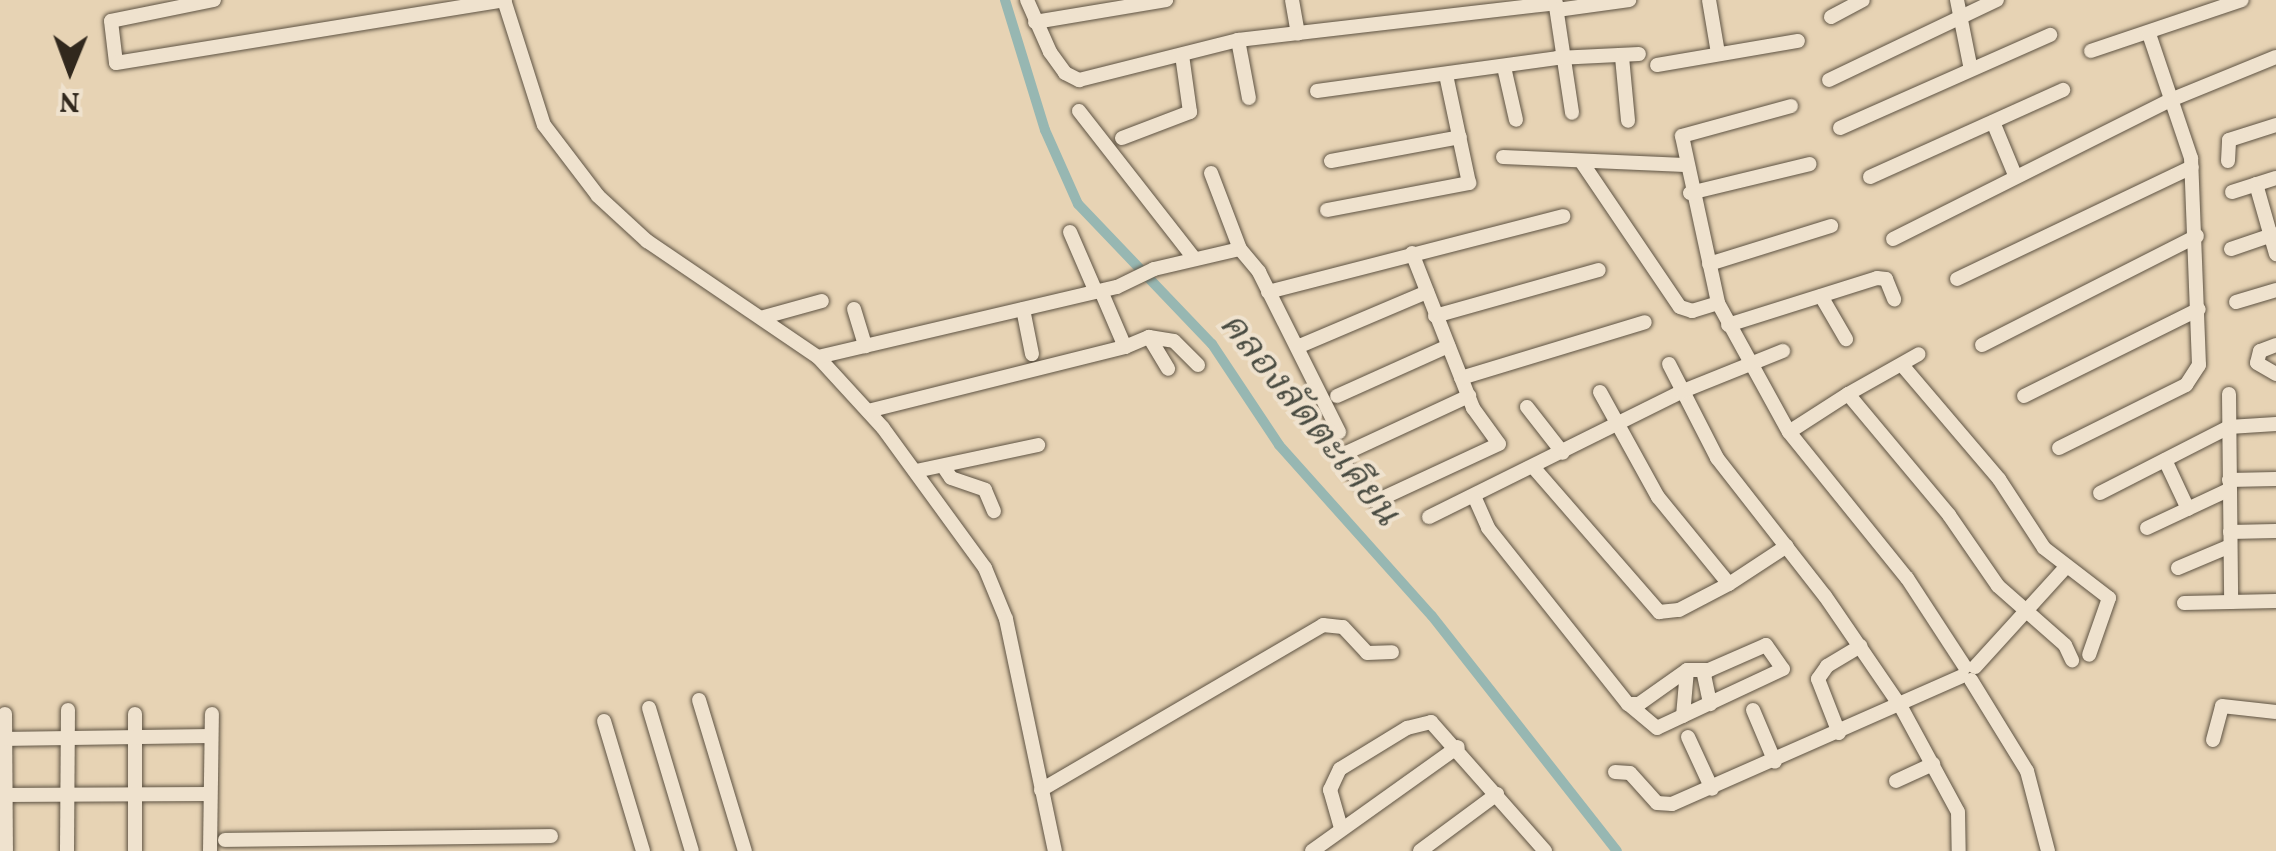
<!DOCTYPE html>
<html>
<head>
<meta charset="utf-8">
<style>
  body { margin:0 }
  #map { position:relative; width:2276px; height:851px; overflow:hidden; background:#e7d3b4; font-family:Vollkorn,"Noto Serif Thai",serif }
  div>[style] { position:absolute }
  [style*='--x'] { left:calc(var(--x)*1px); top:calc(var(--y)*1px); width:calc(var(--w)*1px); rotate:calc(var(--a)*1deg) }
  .canal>* { height:10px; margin:-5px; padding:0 5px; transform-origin:5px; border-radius:5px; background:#97b7b2 }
  .roads { filter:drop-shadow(0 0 2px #5e5343) drop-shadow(0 0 2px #5e5343) }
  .minor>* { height:14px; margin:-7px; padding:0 7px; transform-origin:7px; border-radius:7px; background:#efe2ce }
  span { translate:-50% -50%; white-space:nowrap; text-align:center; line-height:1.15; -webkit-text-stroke:8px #efe2ce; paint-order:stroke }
  .water-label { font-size:38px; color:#4a4c42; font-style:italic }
  .north { position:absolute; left:20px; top:20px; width:100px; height:100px; -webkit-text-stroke:8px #efe2ce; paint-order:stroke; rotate:181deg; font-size:28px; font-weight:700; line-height:40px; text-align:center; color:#31281d }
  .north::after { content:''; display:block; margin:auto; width:35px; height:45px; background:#31281d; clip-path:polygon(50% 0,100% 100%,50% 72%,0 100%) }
</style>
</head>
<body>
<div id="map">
  <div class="canal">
    <div style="--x:1005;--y:0;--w:136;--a:72.9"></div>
    <div style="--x:1045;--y:130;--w:81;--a:66"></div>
    <div style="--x:1078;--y:204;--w:194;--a:46.3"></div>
    <div style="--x:1212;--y:344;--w:121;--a:56.4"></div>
    <div style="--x:1279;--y:445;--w:229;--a:48.2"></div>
    <div style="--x:1432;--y:616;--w:299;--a:51.8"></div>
  </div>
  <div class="roads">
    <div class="minor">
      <div style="--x:214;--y:0;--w:105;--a:168.5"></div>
      <div style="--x:111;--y:21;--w:42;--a:83.2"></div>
      <div style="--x:116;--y:63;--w:394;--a:-9.2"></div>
      <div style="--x:504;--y:0;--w:131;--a:72.3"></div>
      <div style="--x:544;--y:125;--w:89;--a:52.7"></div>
      <div style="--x:598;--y:196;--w:67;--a:42.6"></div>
      <div style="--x:647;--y:241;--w:207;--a:34.2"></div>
      <div style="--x:818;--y:357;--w:96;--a:47.5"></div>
      <div style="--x:883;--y:428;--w:173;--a:53.9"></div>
      <div style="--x:985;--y:568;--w:55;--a:67.6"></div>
      <div style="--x:1006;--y:619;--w:237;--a:78.1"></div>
      <div style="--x:1027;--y:0;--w:57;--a:66.1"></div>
      <div style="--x:1050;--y:52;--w:26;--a:54"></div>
      <div style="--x:1065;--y:73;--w:16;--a:27"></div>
      <div style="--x:1079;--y:80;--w:164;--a:-14.1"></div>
      <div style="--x:1238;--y:40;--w:320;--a:-6.6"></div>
      <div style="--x:1292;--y:0;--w:34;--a:80"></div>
      <div style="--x:1555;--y:0;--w:114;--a:81.4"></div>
      <div style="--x:1709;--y:0;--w:54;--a:80.4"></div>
      <div style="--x:1957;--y:0;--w:66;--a:78.7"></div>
      <div style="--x:1557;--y:10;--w:73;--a:-7.9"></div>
      <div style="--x:1831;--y:17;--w:36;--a:-28"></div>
      <div style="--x:1035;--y:22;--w:133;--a:-9.5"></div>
      <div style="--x:1238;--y:40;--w:59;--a:79.3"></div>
      <div style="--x:2091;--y:51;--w:159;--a:-18.7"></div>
      <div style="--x:1622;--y:57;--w:64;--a:84.6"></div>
      <div style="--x:1657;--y:65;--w:143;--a:-9.7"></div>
      <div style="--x:1504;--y:67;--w:54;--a:77.2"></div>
      <div style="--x:1829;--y:80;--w:186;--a:-25.5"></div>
      <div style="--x:1317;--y:91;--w:242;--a:-7.8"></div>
      <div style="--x:1557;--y:58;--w:82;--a:-2.8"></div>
      <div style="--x:1791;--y:106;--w:113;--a:164.6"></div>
      <div style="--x:1682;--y:136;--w:171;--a:77.8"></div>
      <div style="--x:1718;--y:303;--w:147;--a:61.2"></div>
      <div style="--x:1789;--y:432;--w:188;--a:51.1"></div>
      <div style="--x:1907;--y:578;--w:106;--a:56.9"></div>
      <div style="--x:1079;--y:111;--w:187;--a:52"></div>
      <div style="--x:1993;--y:122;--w:57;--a:67.5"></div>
      <div style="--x:1840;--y:128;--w:230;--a:-23.9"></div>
      <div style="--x:1122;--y:138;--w:73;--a:-20.9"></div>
      <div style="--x:1190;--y:112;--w:58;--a:-98"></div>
      <div style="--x:1503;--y:157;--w:182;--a:2.5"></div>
      <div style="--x:1331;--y:161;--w:131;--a:-10.5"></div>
      <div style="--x:1581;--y:161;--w:176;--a:55.9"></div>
      <div style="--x:1680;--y:307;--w:13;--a:18"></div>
      <div style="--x:1692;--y:311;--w:27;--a:-17"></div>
      <div style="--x:2228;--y:161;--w:21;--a:-87"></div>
      <div style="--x:2229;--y:140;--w:49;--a:-17.7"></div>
      <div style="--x:1211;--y:173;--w:81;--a:69.1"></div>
      <div style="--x:1870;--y:177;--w:212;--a:-24.3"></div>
      <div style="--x:2256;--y:184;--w:73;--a:74.1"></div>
      <div style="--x:2232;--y:192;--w:46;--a:-17.7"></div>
      <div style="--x:1690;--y:193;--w:123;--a:-13.6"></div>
      <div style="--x:1327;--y:210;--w:145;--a:-10.8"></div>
      <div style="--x:1469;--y:183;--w:110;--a:-102"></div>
      <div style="--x:1070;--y:232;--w:65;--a:66.6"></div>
      <div style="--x:1893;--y:239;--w:313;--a:-26.6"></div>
      <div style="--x:2173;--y:99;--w:111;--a:-22.2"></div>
      <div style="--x:2231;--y:249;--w:46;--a:-18.8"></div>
      <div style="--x:1412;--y:253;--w:167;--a:68.5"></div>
      <div style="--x:1473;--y:408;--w:44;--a:54.2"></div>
      <div style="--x:1499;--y:444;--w:136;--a:155.1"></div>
      <div style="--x:1376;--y:501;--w:50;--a:-131"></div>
      <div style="--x:1343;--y:463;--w:10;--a:-73"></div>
      <div style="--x:1346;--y:453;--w:136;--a:-24.9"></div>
      <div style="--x:1709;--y:264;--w:128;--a:-17.3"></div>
      <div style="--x:1957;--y:279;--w:260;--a:-25.5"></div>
      <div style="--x:1101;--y:291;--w:61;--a:66.8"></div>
      <div style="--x:1125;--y:347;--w:26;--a:-23"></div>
      <div style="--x:1149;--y:337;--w:25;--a:9"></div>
      <div style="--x:1174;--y:341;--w:34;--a:45"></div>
      <div style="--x:1268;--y:292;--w:305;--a:-14.4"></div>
      <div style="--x:1821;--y:296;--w:50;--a:59.8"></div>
      <div style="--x:2236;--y:302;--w:42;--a:-16.7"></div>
      <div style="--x:854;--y:309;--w:39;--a:73"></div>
      <div style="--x:1023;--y:309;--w:46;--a:78.7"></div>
      <div style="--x:1435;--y:316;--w:170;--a:-15.7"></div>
      <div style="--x:764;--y:317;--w:60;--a:-15.4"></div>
      <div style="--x:1728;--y:325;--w:156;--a:-17.5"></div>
      <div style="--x:1877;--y:278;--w:9;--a:6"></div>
      <div style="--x:1886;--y:279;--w:22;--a:68"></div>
      <div style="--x:1149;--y:337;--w:37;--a:59"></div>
      <div style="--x:1302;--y:345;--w:136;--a:-23"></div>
      <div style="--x:1982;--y:345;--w:241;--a:-26.9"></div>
      <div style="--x:2276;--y:345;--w:17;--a:159"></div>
      <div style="--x:2260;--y:351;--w:12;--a:104"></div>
      <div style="--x:2257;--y:363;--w:22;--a:30"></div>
      <div style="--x:818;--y:357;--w:307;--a:-13.2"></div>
      <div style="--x:1117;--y:287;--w:41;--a:-25.9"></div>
      <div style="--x:1154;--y:269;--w:88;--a:-13.1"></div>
      <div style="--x:1240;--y:249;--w:30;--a:50"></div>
      <div style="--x:1259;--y:272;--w:179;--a:63.4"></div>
      <div style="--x:1669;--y:364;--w:106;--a:62.9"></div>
      <div style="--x:1717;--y:458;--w:175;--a:52"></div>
      <div style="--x:1825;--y:596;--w:135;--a:55.6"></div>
      <div style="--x:1901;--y:707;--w:119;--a:61.5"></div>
      <div style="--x:1958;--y:812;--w:39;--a:89"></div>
      <div style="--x:1902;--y:365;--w:150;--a:49.6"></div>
      <div style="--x:1999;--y:479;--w:82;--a:56.9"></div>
      <div style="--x:2044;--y:548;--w:82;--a:37.6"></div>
      <div style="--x:2109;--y:598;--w:60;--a:109.3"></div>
      <div style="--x:1461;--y:378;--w:192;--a:-16.9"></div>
      <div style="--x:1600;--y:392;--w:120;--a:61.1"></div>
      <div style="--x:1658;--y:497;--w:112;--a:50.8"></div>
      <div style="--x:1729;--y:584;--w:69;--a:-33.2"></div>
      <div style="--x:1848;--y:394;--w:81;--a:-29.4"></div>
      <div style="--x:2229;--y:394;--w:208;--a:89.4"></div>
      <div style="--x:1337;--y:396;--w:122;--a:-24.2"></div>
      <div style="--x:2024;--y:396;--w:195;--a:-26.4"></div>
      <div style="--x:1527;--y:407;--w:58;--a:52"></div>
      <div style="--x:868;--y:411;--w:265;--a:-14"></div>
      <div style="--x:1789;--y:432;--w:70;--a:-32.8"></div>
      <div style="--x:1848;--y:394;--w:158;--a:50.1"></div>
      <div style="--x:1949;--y:515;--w:86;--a:55.4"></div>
      <div style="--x:1998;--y:586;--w:89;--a:41.4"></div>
      <div style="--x:2065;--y:645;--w:17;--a:65"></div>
      <div style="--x:2059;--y:448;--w:142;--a:-26.4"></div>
      <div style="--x:2186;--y:385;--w:24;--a:-57"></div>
      <div style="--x:2199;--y:365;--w:207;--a:-92.2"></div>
      <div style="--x:2191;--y:158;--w:131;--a:-108.7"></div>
      <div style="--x:2165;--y:460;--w:54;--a:64.9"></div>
      <div style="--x:943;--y:466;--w:14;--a:56"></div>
      <div style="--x:951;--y:478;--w:36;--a:19"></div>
      <div style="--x:985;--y:490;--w:23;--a:67"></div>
      <div style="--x:1534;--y:468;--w:191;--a:49"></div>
      <div style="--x:1659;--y:612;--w:20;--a:-6"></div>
      <div style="--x:1679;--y:610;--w:56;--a:-27.5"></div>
      <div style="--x:916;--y:471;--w:125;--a:-12"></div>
      <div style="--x:2229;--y:480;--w:47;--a:-1.2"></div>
      <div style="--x:2100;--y:493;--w:145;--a:-27.1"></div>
      <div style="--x:2229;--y:427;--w:47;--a:-3.7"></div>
      <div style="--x:1474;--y:496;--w:35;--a:66"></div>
      <div style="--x:1488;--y:528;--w:225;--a:51.5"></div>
      <div style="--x:1628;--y:704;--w:11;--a:0"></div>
      <div style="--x:1639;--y:704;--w:59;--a:-35.3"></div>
      <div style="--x:1687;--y:670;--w:22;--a:0"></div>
      <div style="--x:1709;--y:670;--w:62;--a:-23.7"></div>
      <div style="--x:1766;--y:645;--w:29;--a:55"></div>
      <div style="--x:1783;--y:669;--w:139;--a:154.9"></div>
      <div style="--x:1657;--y:728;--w:38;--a:-140"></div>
      <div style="--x:1429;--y:517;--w:281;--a:-26.4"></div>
      <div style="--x:1681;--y:392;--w:110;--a:-21.9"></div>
      <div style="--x:2147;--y:528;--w:89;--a:-25.1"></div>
      <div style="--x:2230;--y:532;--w:46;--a:-1.2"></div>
      <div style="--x:2178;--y:568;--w:56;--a:-22.9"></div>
      <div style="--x:2184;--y:603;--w:92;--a:-1.2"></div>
      <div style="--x:1975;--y:667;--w:134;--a:-47.7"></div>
      <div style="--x:1703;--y:670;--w:35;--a:78"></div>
      <div style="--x:1971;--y:680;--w:107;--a:58.4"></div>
      <div style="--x:2027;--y:771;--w:83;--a:75.3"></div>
      <div style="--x:699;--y:700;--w:158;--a:73.1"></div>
      <div style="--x:649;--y:708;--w:149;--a:73.3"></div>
      <div style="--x:1753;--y:710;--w:56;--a:67.1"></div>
      <div style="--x:5;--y:714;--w:137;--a:89.6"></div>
      <div style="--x:135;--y:714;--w:137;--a:90"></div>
      <div style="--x:1683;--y:716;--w:46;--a:-85"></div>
      <div style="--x:604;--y:721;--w:136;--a:73.3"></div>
      <div style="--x:1839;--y:733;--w:58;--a:-111.3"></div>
      <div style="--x:1818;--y:679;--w:16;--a:-55"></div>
      <div style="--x:1827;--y:666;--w:39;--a:-31"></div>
      <div style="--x:1688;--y:737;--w:57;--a:65.2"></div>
      <div style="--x:0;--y:739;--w:211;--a:-0.8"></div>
      <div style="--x:2213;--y:740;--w:35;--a:-75"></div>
      <div style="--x:2222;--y:706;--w:54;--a:6.3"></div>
      <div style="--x:1615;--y:772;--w:15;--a:4"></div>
      <div style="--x:1630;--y:773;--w:40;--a:48"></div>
      <div style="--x:1657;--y:803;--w:15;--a:4"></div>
      <div style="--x:1672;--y:804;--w:317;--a:-23.8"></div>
      <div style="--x:1896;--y:781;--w:41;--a:-24.7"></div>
      <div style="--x:1041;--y:790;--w:327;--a:-30.3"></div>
      <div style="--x:1323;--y:625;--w:20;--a:6"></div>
      <div style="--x:1343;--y:627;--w:35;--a:47"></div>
      <div style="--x:1367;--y:653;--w:25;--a:-2"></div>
      <div style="--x:0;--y:795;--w:210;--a:-0.3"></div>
      <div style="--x:1341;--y:828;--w:40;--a:-106"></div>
      <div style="--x:1330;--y:790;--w:23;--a:-65"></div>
      <div style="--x:1340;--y:769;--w:79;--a:-31.5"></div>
      <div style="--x:1407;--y:728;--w:25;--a:-14"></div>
      <div style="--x:1431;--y:722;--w:172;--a:48.5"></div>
      <div style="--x:225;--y:840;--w:326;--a:-0.7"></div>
      <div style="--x:67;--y:851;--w:141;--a:-89.6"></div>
      <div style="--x:210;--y:851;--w:137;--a:-89.2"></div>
      <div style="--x:1312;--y:851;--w:179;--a:-35.5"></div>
      <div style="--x:1420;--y:851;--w:96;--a:-36.5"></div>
    </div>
  </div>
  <div class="water-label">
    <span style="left:1308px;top:420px;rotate:51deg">คลองลัดตะเคียน</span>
  </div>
  <div class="north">N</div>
</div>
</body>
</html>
